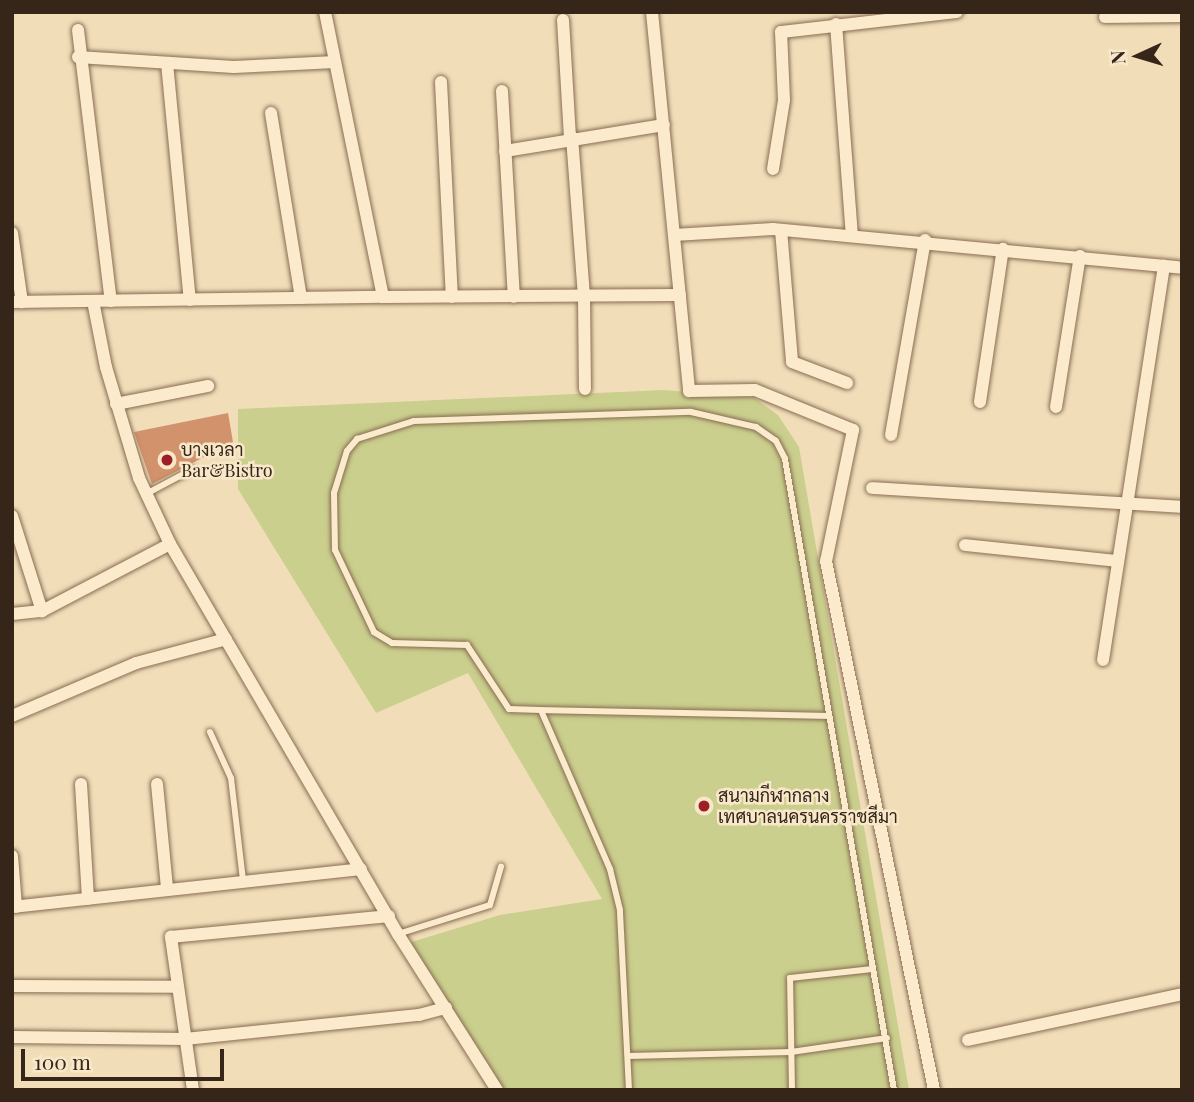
<!DOCTYPE html>
<html>
<head>
<meta charset="utf-8">
<style>
  body { margin:0 }
  #map { position:relative; width:1194px; height:1102px; overflow:hidden; background:#f1deb9; font-family:"Playfair Display",Sarabun,serif }
  div>[style] { position:absolute }
  [style*='--x'] { left:calc(var(--x)*1px); top:calc(var(--y)*1px); width:calc(var(--w)*1px); rotate:calc(var(--a)*1deg) }
  .green>* { inset:0; background:#cacf8d }
  .building>* { inset:0; background:#d2926c }
  .roads { filter:drop-shadow(0 0 2px #886d53) drop-shadow(0 0 2px #886d53) }
  .service>* { height:6px; margin:-3px; padding:0 3px; transform-origin:3px; border-radius:3px; background:#fbebcc }
  .minor>* { height:12px; margin:-6px; padding:0 6px; transform-origin:6px; border-radius:6px; background:#fbebcc }
  .dots>* { width:19px; height:19px; translate:-50% -50%; box-sizing:border-box; border:4px solid #f8e8c9; border-radius:50% }
  span { translate:-50% -50%; white-space:nowrap; text-align:center; line-height:1.15; -webkit-text-stroke:5px #f8e8c9; paint-order:stroke }
  .poi-label { font-size:18px; color:#352619 }
  .left { translate:0 -50%; text-align:left }
  .frame { position:absolute; inset:0; border:14px solid #352619; pointer-events:none }
  .north { position:absolute; left:1103px; top:21px; width:70px; height:70px; -webkit-text-stroke:5px #f8e8c9; paint-order:stroke; rotate:266deg; font-size:19px; font-weight:700; line-height:28px; text-align:center; color:#352619 }
  .north::after { content:''; display:block; margin:auto; width:24px; height:32px; background:#352619; clip-path:polygon(50% 0,100% 100%,50% 72%,0 100%) }
  .scale { position:absolute; left:21px; top:1049px; width:203px; height:32px; box-sizing:border-box; border:4px solid #352619; border-top:0; padding-left:9px; font-size:21px; line-height:24px; white-space:nowrap; color:#352619; -webkit-text-stroke:5px #f8e8c9; paint-order:stroke }
</style>
</head>
<body>
<div id="map">
  <div class="green">
    <div style="clip-path:polygon(663px 390px,753px 397px,778px 415px,799px 447px,909px 1090px,500px 1090px,405px 944px,500px 915px,602px 899px,468px 673px,376px 713px,238px 489px,238px 409px)"></div>
  </div>
  <div class="building">
    <div style="clip-path:polygon(228px 413px,233px 442px,152px 484px,134px 432px)"></div>
  </div>
  <div class="roads">
    <div class="service">
      <div style="--x:146;--y:494;--w:53;--a:-28"></div>
      <div style="--x:541;--y:710;--w:32;--a:-178"></div>
      <div style="--x:509;--y:709;--w:77;--a:-123.3"></div>
      <div style="--x:467;--y:645;--w:75;--a:-178.5"></div>
      <div style="--x:392;--y:643;--w:21;--a:-149"></div>
      <div style="--x:374;--y:632;--w:91;--a:-115.4"></div>
      <div style="--x:335;--y:550;--w:57;--a:-91"></div>
      <div style="--x:334;--y:493;--w:44;--a:-72.8"></div>
      <div style="--x:347;--y:451;--w:16;--a:-50"></div>
      <div style="--x:357;--y:439;--w:60;--a:-17.5"></div>
      <div style="--x:414;--y:421;--w:277;--a:-1.9"></div>
      <div style="--x:691;--y:412;--w:67;--a:13"></div>
      <div style="--x:756;--y:427;--w:24;--a:35"></div>
      <div style="--x:776;--y:441;--w:20;--a:63"></div>
      <div style="--x:785;--y:459;--w:640;--a:80.2"></div>
      <div style="--x:210;--y:732;--w:51;--a:65.5"></div>
      <div style="--x:231;--y:778;--w:103;--a:83.3"></div>
      <div style="--x:398;--y:934;--w:96;--a:-17.5"></div>
      <div style="--x:490;--y:905;--w:40;--a:-74"></div>
      <div style="--x:628;--y:1056;--w:163;--a:-1.4"></div>
      <div style="--x:791;--y:1052;--w:97;--a:-8.3"></div>
      <div style="--x:629;--y:1090;--w:180;--a:-92.9"></div>
      <div style="--x:620;--y:910;--w:42;--a:-103.7"></div>
      <div style="--x:610;--y:869;--w:173;--a:-113.5"></div>
      <div style="--x:541;--y:710;--w:287;--a:1.2"></div>
      <div style="--x:792;--y:1090;--w:112;--a:-91"></div>
      <div style="--x:790;--y:978;--w:83;--a:-6.2"></div>
    </div>
    <div class="minor">
      <div style="--x:652;--y:12;--w:381;--a:84.4"></div>
      <div style="--x:689;--y:391;--w:66;--a:-0.9"></div>
      <div style="--x:755;--y:390;--w:106;--a:22.2"></div>
      <div style="--x:853;--y:430;--w:134;--a:101.6"></div>
      <div style="--x:826;--y:561;--w:540;--a:78.46"></div>
      <div style="--x:1105;--y:17;--w:77;--a:-0.7"></div>
      <div style="--x:563;--y:20;--w:117;--a:86.6"></div>
      <div style="--x:836;--y:24;--w:212;--a:85.7"></div>
      <div style="--x:78;--y:30;--w:273;--a:83.1"></div>
      <div style="--x:78;--y:57;--w:156;--a:3.7"></div>
      <div style="--x:234;--y:67;--w:101;--a:-2.8"></div>
      <div style="--x:167;--y:63;--w:238;--a:84.5"></div>
      <div style="--x:441;--y:82;--w:215;--a:87.1"></div>
      <div style="--x:502;--y:91;--w:206;--a:86.7"></div>
      <div style="--x:271;--y:113;--w:187;--a:80.8"></div>
      <div style="--x:572;--y:137;--w:160;--a:85.7"></div>
      <div style="--x:584;--y:297;--w:92;--a:89.4"></div>
      <div style="--x:505;--y:151;--w:161;--a:-9.3"></div>
      <div style="--x:773;--y:169;--w:70;--a:-80.9"></div>
      <div style="--x:784;--y:100;--w:68;--a:-92.5"></div>
      <div style="--x:781;--y:32;--w:177;--a:-6.5"></div>
      <div style="--x:781;--y:230;--w:132;--a:85.2"></div>
      <div style="--x:792;--y:362;--w:59;--a:20.9"></div>
      <div style="--x:12;--y:233;--w:70;--a:81.8"></div>
      <div style="--x:674;--y:235;--w:99;--a:-3.5"></div>
      <div style="--x:773;--y:229;--w:411;--a:5.4"></div>
      <div style="--x:383;--y:297;--w:297;--a:-0.4"></div>
      <div style="--x:93;--y:301;--w:67;--a:78.9"></div>
      <div style="--x:106;--y:367;--w:116;--a:73.4"></div>
      <div style="--x:139;--y:478;--w:73;--a:64.8"></div>
      <div style="--x:170;--y:544;--w:452;--a:59.7"></div>
      <div style="--x:398;--y:934;--w:185;--a:57.6"></div>
      <div style="--x:12;--y:302;--w:371;--a:-0.8"></div>
      <div style="--x:383;--y:297;--w:291;--a:-101.5"></div>
      <div style="--x:980;--y:402;--w:155;--a:-81.5"></div>
      <div style="--x:116;--y:404;--w:94;--a:-11.1"></div>
      <div style="--x:1056;--y:407;--w:153;--a:-81"></div>
      <div style="--x:891;--y:435;--w:198;--a:-80.1"></div>
      <div style="--x:872;--y:488;--w:311;--a:3.5"></div>
      <div style="--x:12;--y:516;--w:100;--a:72.5"></div>
      <div style="--x:965;--y:545;--w:153;--a:6"></div>
      <div style="--x:12;--y:614;--w:30;--a:-6"></div>
      <div style="--x:42;--y:611;--w:144;--a:-27.6"></div>
      <div style="--x:1103;--y:660;--w:399;--a:-81.2"></div>
      <div style="--x:12;--y:716;--w:135;--a:-23.1"></div>
      <div style="--x:136;--y:663;--w:93;--a:-14.9"></div>
      <div style="--x:81;--y:784;--w:115;--a:86.5"></div>
      <div style="--x:157;--y:784;--w:104;--a:84.5"></div>
      <div style="--x:12;--y:856;--w:51;--a:85.5"></div>
      <div style="--x:12;--y:907;--w:351;--a:-6.2"></div>
      <div style="--x:12;--y:986;--w:165;--a:0.3"></div>
      <div style="--x:12;--y:1037;--w:173;--a:0.7"></div>
      <div style="--x:185;--y:1039;--w:235;--a:-5.9"></div>
      <div style="--x:419;--y:1015;--w:28;--a:-15"></div>
      <div style="--x:968;--y:1040;--w:219;--a:-12.1"></div>
      <div style="--x:193;--y:1090;--w:155;--a:-98.2"></div>
      <div style="--x:171;--y:937;--w:219;--a:-5.5"></div>
    </div>
  </div>
  <div class="dots">
    <div style="left:167px;top:460px;background:#9b1f25"></div>
    <div style="left:704px;top:806px;background:#9b1f25"></div>
  </div>
  <div class="poi-label">
    <span class="left" style="left:181px;top:460px">บางเวลา<br>Bar&amp;Bistro</span>
    <span class="left" style="left:718px;top:806px">สนามกีฬากลาง<br>เทศบาลนครนครราชสีมา</span>
  </div>
  <div class="frame"></div>
  <div class="north">N</div>
  <div class="scale">100 m</div>
</div>
</body>
</html>
